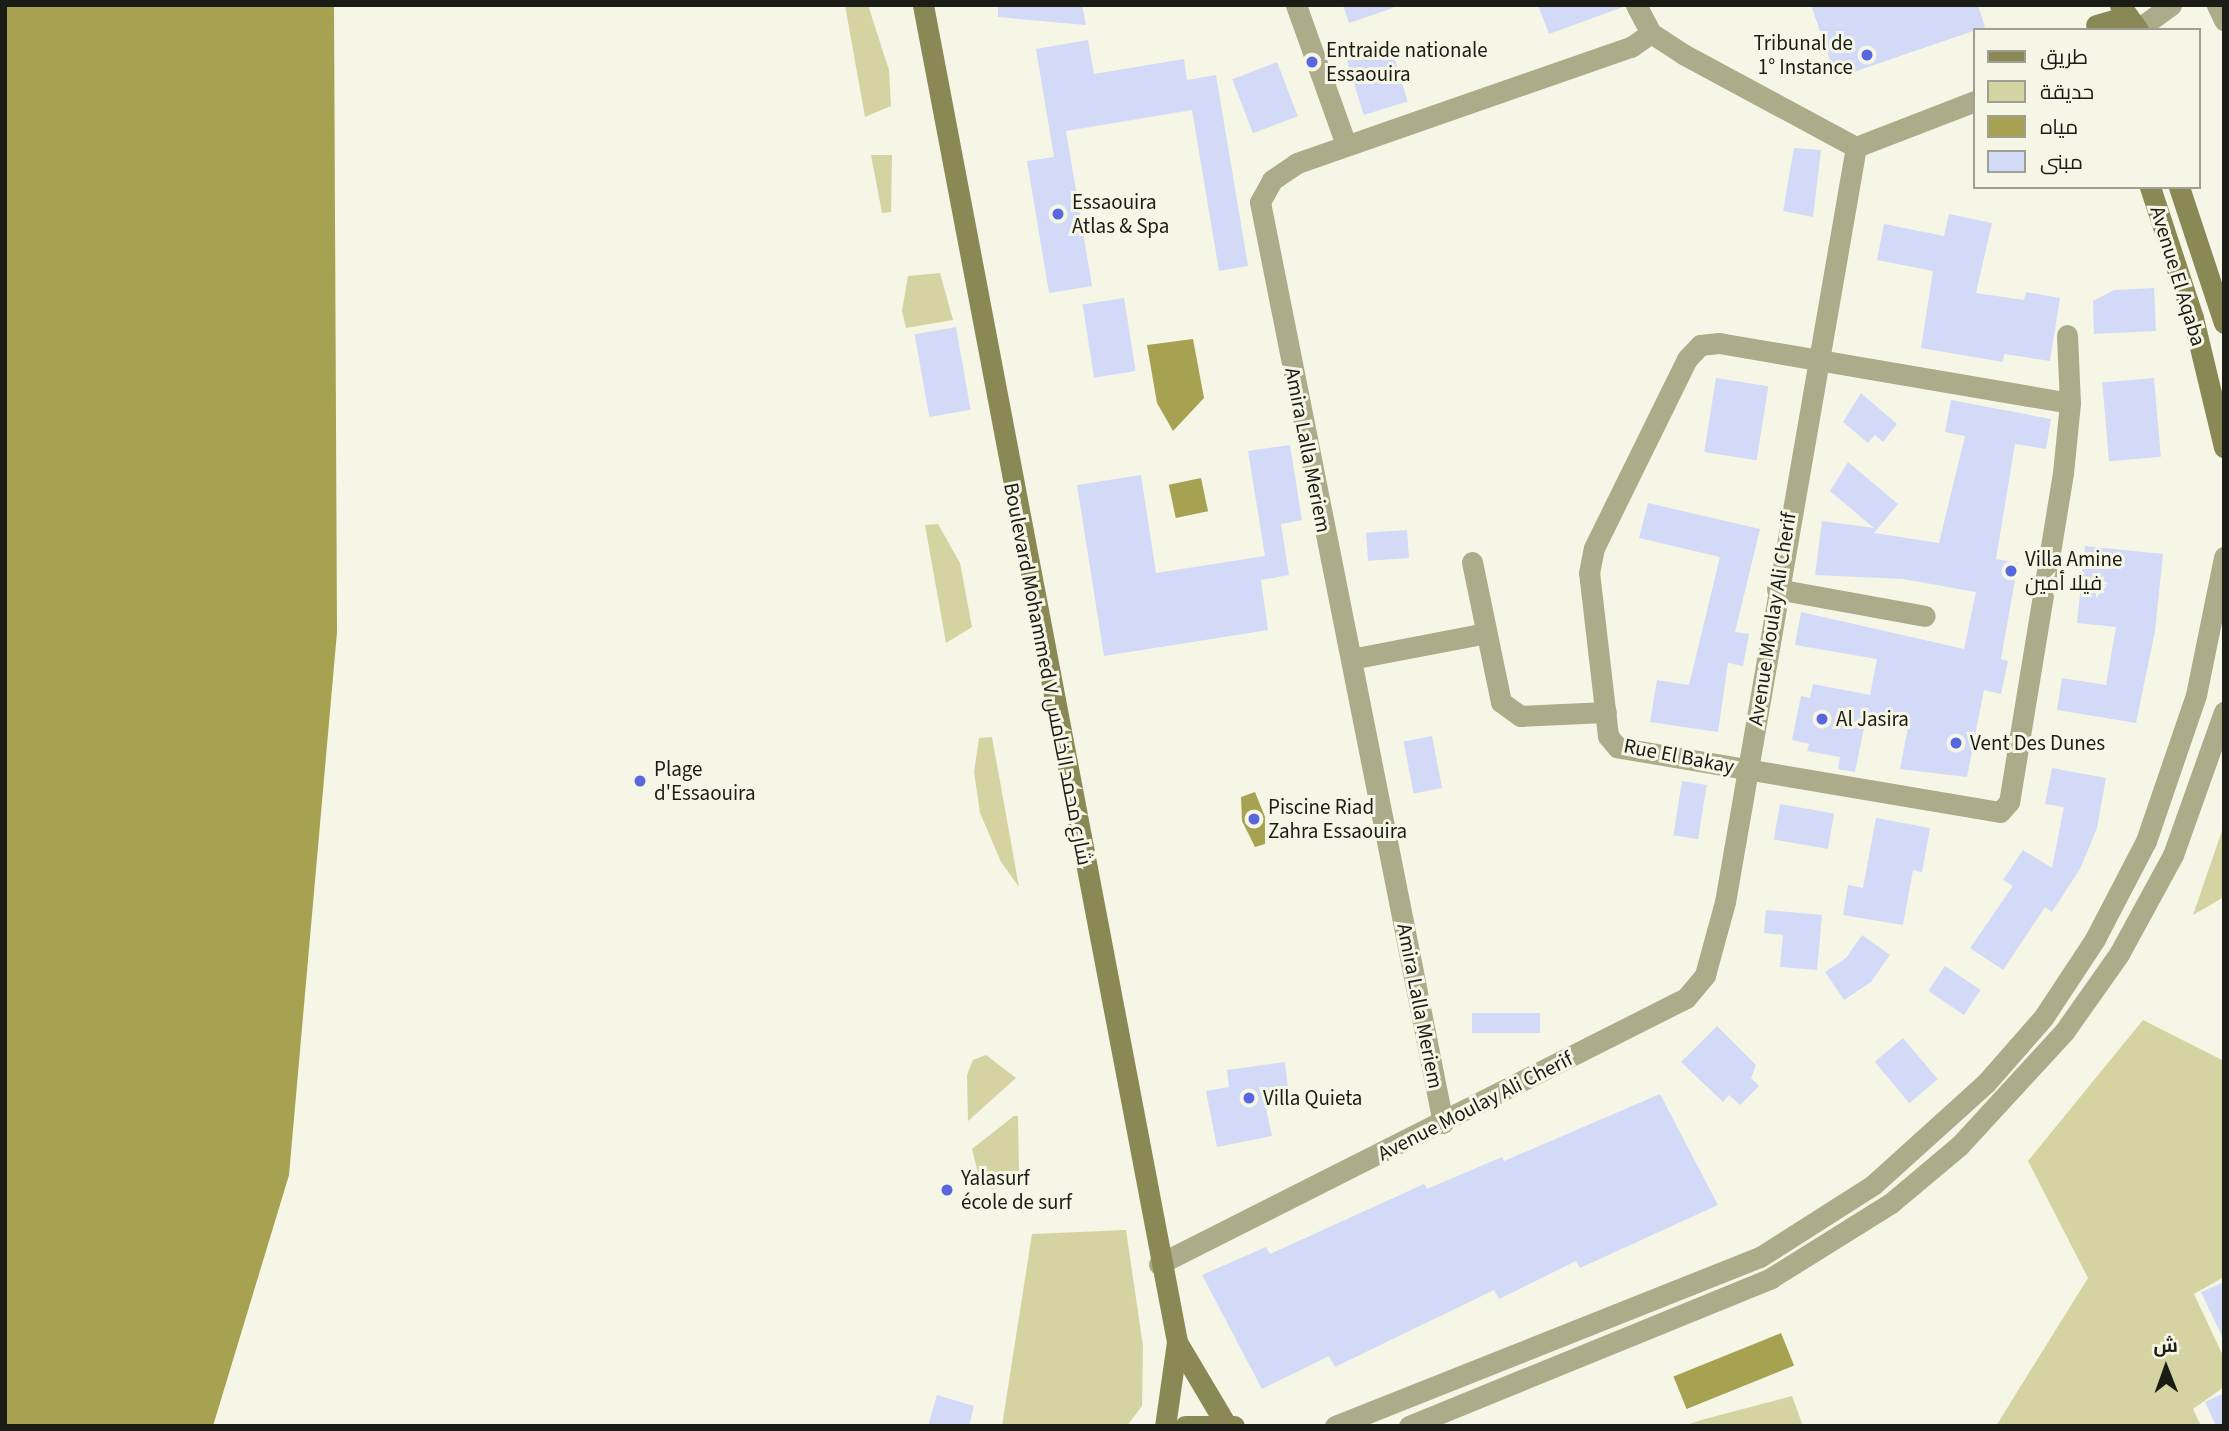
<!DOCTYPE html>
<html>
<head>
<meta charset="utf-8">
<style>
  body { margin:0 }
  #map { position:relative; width:2229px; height:1431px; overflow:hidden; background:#f6f6e6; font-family:"Source Sans 3",Cairo,sans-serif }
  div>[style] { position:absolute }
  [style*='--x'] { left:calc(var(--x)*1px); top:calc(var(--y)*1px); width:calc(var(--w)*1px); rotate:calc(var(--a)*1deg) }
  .green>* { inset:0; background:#d5d3a2 }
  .water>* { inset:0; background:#a6a252; transform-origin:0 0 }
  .building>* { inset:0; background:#d2daf7; transform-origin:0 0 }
  .street>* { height:21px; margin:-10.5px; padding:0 10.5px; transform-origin:10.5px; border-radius:10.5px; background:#acab8a }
  .secondary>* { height:21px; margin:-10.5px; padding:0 10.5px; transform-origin:10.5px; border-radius:10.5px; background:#8a8855 }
  .dots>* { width:19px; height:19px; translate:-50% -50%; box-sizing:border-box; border:4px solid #f6f6e6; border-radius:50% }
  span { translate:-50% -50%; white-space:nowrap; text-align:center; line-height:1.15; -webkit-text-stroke:6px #f6f6e6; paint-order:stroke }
  .poi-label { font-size:21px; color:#1c1c16 }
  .right { translate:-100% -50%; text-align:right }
  .left { translate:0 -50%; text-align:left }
  .street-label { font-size:21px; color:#1c1c16 }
  .frame { position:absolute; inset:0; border:7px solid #1c1c16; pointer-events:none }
  .legend { position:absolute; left:1973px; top:28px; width:228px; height:161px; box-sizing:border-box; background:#f6f6e6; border:2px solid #9f9f93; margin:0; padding:9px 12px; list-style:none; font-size:21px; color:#1c1c16 }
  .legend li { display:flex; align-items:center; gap:14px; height:35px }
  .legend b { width:35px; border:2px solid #9f9f93 }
  .north { position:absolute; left:2131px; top:1333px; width:70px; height:70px; -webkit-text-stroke:5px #f6f6e6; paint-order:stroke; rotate:359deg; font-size:19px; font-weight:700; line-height:28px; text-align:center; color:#1c1c16 }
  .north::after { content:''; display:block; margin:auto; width:24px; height:32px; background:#1c1c16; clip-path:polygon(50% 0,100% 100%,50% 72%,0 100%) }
</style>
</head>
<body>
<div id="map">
  <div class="green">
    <div style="clip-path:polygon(845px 5px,868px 5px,889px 70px,891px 106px,865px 117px)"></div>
    <div style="clip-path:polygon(871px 155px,892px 155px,891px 212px,882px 213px)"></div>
    <div style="clip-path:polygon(940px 273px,953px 320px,906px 328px,902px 311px,908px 276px)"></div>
    <div style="clip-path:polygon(938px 524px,960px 563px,972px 627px,946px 643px,925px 525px)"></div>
    <div style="clip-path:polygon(992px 737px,1019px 887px,1001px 862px,980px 813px,974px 772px,979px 738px)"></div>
    <div style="clip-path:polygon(2224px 825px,2224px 897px,2193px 915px)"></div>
    <div style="clip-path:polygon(2143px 1020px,2224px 1061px,2224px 1277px,2194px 1294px,2224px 1358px,2224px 1387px,2193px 1409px,2201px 1426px,1996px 1426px,2088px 1278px,2028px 1161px)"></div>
    <div style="clip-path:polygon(986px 1055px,1016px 1078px,968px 1121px,967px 1075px,973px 1060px)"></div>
    <div style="clip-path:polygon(1014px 1116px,1018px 1116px,1019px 1172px,1009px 1185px,992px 1189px,980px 1181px,972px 1149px)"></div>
    <div style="clip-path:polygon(1126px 1230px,1143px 1346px,1142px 1406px,1127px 1426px,1002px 1426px,1032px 1234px)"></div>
    <div style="clip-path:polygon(1792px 1396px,1803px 1426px,1684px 1426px,1701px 1420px)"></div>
  </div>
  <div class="water">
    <div style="clip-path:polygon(5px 5px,334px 5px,337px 632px,289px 1175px,213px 1426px,5px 1426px)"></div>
    <div style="clip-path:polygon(1193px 339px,1204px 398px,1173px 431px,1157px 403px,1147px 345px)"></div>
    <div style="left:1201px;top:478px;width:34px;height:33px;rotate:78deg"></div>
    <div style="clip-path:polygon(1255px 792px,1265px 817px,1265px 844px,1255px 847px,1242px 821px,1241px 797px)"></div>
    <div style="left:1781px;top:1333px;width:35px;height:116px;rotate:68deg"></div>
  </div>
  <div class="building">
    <div style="clip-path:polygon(998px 5px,1082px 5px,1086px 25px,998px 17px)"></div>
    <div style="clip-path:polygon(1343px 5px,1392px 5px,1393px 8px,1349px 23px)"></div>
    <div style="clip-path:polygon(1538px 5px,1623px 5px,1623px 7px,1549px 34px)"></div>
    <div style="clip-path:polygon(1811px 5px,1978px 5px,1985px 27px,1836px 78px)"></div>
    <div style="clip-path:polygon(1088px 40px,1094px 74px,1184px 59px,1187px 80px,1216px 75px,1248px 266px,1219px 271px,1192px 110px,1066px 131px,1092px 286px,1049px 293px,1027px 161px,1054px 157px,1036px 49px)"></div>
    <div style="left:1391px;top:47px;width:57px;height:46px;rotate:73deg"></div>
    <div style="left:1277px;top:62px;width:58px;height:48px;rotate:69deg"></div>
    <div style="clip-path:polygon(1794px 148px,1821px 150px,1813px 217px,1783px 211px)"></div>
    <div style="clip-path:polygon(1949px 214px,1992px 223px,1976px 293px,2024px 300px,2026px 292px,2060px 298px,2050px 361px,2004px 354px,2003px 362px,1921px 348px,1933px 271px,1877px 260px,1884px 224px,1944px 236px)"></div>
    <div style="clip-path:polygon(2154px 288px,2156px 331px,2094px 334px,2093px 301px,2114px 290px)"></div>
    <div style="left:1124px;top:298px;width:74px;height:42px;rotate:81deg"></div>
    <div style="left:956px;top:327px;width:84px;height:42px;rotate:80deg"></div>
    <div style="left:1716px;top:378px;width:53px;height:75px;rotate:9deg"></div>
    <div style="left:2154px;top:378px;width:79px;height:52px;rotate:85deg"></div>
    <div style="clip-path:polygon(1861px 393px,1897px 424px,1883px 442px,1875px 435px,1868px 443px,1843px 422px)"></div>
    <div style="clip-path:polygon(1951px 400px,2051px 419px,2046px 449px,2015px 444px,1996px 559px,2018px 563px,2001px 659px,2008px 661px,2001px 694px,1984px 690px,1967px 777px,1900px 769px,1909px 722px,1867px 713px,1855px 772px,1838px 769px,1840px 757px,1807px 751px,1809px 744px,1792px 740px,1801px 696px,1810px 698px,1813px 684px,1870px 695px,1877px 659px,1795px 645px,1801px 612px,1964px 649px,1976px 592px,1903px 579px,1815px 575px,1822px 521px,1874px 528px,1830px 491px,1848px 462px,1898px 504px,1874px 533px,1939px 543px,1965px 436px,1945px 432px)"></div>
    <div style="clip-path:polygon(1290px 445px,1302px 520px,1281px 524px,1289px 575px,1261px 580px,1268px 630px,1104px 656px,1077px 485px,1141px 475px,1156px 573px,1265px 556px,1248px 451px)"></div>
    <div style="clip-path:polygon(1648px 503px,1760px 529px,1735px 632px,1749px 634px,1743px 666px,1728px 663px,1718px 732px,1650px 722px,1657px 680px,1689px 685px,1720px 557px,1639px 538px)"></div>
    <div style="left:1407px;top:530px;width:28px;height:41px;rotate:86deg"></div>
    <div style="clip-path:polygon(2085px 546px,2163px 554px,2155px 631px,2136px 723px,2057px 710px,2062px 678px,2106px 685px,2116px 627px,2077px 623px)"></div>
    <div style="left:1432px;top:736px;width:53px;height:29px;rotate:79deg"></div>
    <div style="clip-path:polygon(2052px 768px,2106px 778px,2097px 828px,2080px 869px,2052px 912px,2045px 907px,2003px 970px,1970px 948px,2013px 886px,2003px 880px,2023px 850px,2052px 868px,2064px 807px,2045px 804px)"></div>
    <div style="left:1682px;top:781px;width:25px;height:55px;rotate:9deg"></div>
    <div style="left:1780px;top:804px;width:55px;height:36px;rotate:10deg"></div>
    <div style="clip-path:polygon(1876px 818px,1930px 828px,1922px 872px,1913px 870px,1903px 925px,1843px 915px,1848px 885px,1863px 888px)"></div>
    <div style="clip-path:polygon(1766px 910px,1822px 915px,1817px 970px,1780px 967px,1783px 935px,1764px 933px)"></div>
    <div style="clip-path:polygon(1862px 935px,1890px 955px,1871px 982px,1844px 1000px,1825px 972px,1846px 958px)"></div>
    <div style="left:1945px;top:966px;width:43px;height:30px;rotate:34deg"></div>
    <div style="left:1472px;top:1013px;width:68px;height:20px"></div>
    <div style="clip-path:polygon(1717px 1026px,1756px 1065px,1751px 1078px,1759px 1086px,1740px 1105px,1729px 1095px,1723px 1102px,1681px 1062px)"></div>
    <div style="left:1903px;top:1038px;width:54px;height:37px;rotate:50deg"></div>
    <div style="clip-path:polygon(1285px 1062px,1290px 1105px,1266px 1108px,1272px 1136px,1217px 1147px,1206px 1091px,1229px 1087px,1227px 1070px)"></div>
    <div style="clip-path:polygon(1660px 1094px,1718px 1205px,1580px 1268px,1576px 1261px,1499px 1299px,1494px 1290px,1335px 1367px,1329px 1356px,1262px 1389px,1202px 1275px,1266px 1247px,1270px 1254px,1424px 1184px,1427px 1189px,1502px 1157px,1504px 1161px)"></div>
    <div style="clip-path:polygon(2224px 1282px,2224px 1341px,2201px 1292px)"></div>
    <div style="clip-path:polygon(2224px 1393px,2224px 1426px,2216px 1426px,2205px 1402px)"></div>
    <div style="clip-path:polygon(937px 1395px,974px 1406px,969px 1426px,928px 1426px)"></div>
  </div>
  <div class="street">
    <div style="--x:1296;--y:5;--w:145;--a:70.3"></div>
    <div style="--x:1636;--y:5;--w:32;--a:62"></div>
    <div style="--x:1651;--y:33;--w:38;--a:33"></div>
    <div style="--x:1683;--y:54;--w:196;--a:28.3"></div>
    <div style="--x:2217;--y:5;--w:17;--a:65"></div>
    <div style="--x:2138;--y:29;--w:41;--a:-36"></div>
    <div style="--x:1856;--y:147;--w:128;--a:-21.1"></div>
    <div style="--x:2067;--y:335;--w:68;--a:87.5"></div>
    <div style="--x:2070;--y:403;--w:70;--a:95.7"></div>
    <div style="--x:2063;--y:473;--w:333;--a:99.3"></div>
    <div style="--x:2009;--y:802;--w:13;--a:132"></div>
    <div style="--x:2000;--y:812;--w:388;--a:-170.4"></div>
    <div style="--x:1617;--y:747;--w:14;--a:-129"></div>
    <div style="--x:1608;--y:736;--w:164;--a:-96.6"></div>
    <div style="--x:1589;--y:573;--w:25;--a:-79"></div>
    <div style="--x:1594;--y:548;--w:211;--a:-63.8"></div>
    <div style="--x:1687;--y:359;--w:19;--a:-47"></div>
    <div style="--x:1700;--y:345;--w:19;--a:-6"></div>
    <div style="--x:1719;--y:343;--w:356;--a:9.7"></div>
    <div style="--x:1472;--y:562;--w:143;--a:78.3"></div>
    <div style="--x:1501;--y:702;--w:24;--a:36"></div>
    <div style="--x:1520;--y:716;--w:86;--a:-2.7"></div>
    <div style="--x:1777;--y:589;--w:150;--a:10.3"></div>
    <div style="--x:1351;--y:659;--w:137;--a:-10.9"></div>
    <div style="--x:1443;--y:1123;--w:939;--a:-101.24"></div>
    <div style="--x:1260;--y:202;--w:25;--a:-61"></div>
    <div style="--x:1272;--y:180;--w:30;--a:-34"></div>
    <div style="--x:1297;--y:163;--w:354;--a:-19.2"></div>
    <div style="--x:1631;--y:47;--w:24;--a:-35"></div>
    <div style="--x:1159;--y:1264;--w:590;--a:-26.78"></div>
    <div style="--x:1686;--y:998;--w:30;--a:-50"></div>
    <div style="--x:1705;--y:975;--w:76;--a:-74.7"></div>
    <div style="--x:1725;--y:902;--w:766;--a:-80.16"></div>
    <div style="--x:1335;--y:1426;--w:457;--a:-21.7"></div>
    <div style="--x:1760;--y:1257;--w:134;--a:-32.5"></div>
    <div style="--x:1873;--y:1185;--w:152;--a:-42.1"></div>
    <div style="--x:1986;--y:1083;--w:86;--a:-48.8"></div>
    <div style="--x:2043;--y:1018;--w:95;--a:-56.6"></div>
    <div style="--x:2095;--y:939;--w:110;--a:-62.5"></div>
    <div style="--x:2146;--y:841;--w:154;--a:-71.1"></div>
    <div style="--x:2196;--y:695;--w:141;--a:-78.5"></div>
    <div style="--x:1409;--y:1426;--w:391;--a:-22.2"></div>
    <div style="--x:1771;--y:1278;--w:142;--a:-32"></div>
    <div style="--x:1891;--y:1203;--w:90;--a:-40"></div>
    <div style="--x:1960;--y:1145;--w:154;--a:-47.4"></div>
    <div style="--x:2064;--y:1032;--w:95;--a:-54.8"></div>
    <div style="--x:2119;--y:954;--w:113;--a:-61.4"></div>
    <div style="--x:2173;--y:855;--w:152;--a:-70.4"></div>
  </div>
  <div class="secondary">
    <div style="--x:923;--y:5;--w:1361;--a:79.24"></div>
    <div style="--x:1177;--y:1342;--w:85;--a:98.1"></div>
    <div style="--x:2120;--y:5;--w:31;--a:54"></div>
    <div style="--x:2096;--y:25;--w:29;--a:-16"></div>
    <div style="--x:2150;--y:187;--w:138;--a:71.8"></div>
    <div style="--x:2193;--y:318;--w:133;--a:76.5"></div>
    <div style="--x:2179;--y:187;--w:143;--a:71.7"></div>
    <div style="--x:1177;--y:1342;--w:94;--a:59.3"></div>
    <div style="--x:1185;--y:1426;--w:49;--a:0"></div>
  </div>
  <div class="dots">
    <div style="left:1867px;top:55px;background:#5967de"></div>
    <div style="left:1312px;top:62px;background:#5967de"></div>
    <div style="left:1058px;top:214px;background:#5967de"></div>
    <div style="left:2011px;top:571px;background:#5967de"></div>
    <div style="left:1822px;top:719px;background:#5967de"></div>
    <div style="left:1956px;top:743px;background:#5967de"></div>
    <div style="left:640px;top:781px;background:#5967de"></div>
    <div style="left:1254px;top:819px;background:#5967de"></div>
    <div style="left:1249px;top:1098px;background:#5967de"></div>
    <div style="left:947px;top:1190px;background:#5967de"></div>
  </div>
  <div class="poi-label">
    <span class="right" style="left:1853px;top:55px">Tribunal de<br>1° Instance</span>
    <span class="left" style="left:1326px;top:62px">Entraide nationale<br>Essaouira</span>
    <span class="left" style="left:1072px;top:214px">Essaouira<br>Atlas &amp; Spa</span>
    <span class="left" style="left:2025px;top:571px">Villa Amine<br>فيلا أمين</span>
    <span class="left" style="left:1836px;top:719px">Al Jasira</span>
    <span class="left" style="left:1970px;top:743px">Vent Des Dunes</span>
    <span class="left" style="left:654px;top:781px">Plage<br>d'Essaouira</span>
    <span class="left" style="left:1268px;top:819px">Piscine Riad<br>Zahra Essaouira</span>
    <span class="left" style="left:1263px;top:1098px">Villa Quieta</span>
    <span class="left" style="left:961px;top:1190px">Yalasurf<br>école de surf</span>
  </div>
  <div class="street-label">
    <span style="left:2178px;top:276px;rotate:73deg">Avenue El Aqaba</span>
    <span style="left:1308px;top:450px;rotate:79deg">Amira Lalla Meriem</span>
    <span style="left:1772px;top:619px;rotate:-81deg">Avenue Moulay Ali Cherif</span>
    <span style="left:1048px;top:674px;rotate:79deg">Boulevard Mohammed V شارع محمد الخامس</span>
    <span style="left:1679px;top:756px;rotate:11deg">Rue El Bakay</span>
    <span style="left:1420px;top:1006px;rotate:79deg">Amira Lalla Meriem</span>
    <span style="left:1475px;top:1106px;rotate:-27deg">Avenue Moulay Ali Cherif</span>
  </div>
  <div class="frame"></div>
  <ul class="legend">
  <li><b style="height:9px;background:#8a8855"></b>طريق</li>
  <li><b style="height:19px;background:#d5d3a2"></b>حديقة</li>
  <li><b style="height:19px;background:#a6a252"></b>مياه</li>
  <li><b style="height:19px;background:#d2daf7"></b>مبنى</li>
  </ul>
  <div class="north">ش</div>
</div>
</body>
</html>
